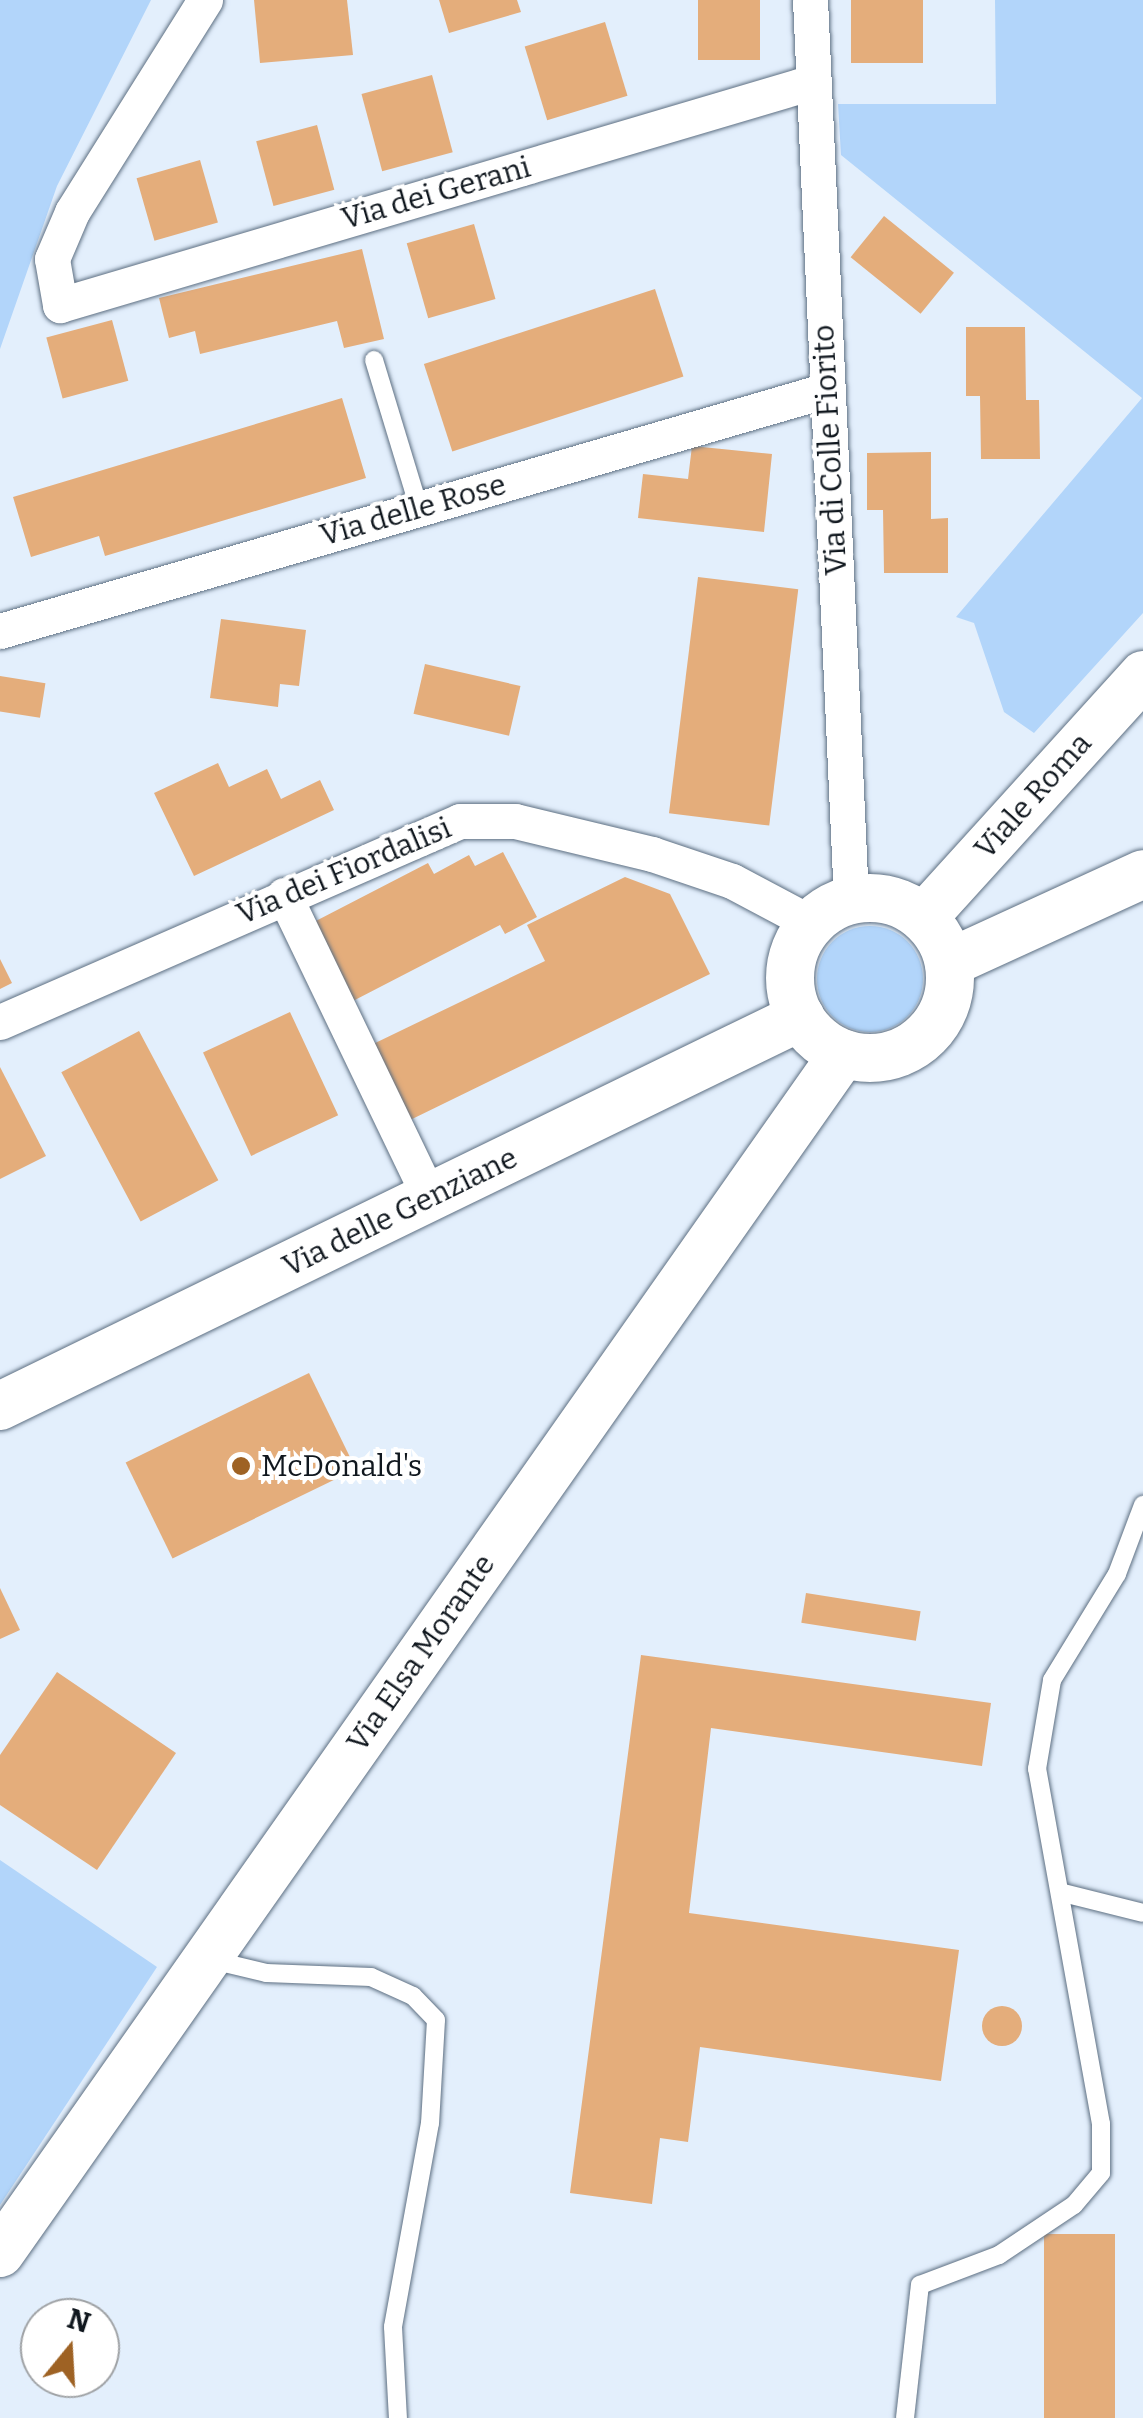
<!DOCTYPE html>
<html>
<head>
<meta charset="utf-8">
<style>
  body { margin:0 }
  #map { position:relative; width:1143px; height:2418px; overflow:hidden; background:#e3effc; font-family:Bitter,serif }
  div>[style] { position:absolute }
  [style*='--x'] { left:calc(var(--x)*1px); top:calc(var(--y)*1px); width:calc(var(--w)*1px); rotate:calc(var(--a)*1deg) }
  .green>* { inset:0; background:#b2d5fa }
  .round { border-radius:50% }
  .building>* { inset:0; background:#e4ad7b; transform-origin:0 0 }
  .roads { filter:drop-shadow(0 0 2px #5d6f82) drop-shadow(0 0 2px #5d6f82) }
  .lane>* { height:18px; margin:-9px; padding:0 9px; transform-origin:9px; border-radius:9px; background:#fff }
  .street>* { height:35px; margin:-17.5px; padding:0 17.5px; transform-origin:17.5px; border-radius:17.5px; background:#fff }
  .secondary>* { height:48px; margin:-24px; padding:0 24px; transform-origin:24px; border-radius:24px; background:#fff }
  .secondary>.ring { margin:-24px; padding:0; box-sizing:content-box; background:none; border:48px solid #fff; border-radius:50% }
  .dots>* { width:28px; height:28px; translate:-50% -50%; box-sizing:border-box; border:5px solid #fff; border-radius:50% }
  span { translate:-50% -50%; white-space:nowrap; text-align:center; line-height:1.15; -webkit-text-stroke:8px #fff; paint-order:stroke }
  .street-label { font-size:30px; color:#10171e }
  .poi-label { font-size:30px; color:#10171e }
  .left { translate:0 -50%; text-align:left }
  .north { position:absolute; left:20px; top:2298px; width:100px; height:100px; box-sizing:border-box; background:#fff; border:2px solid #9fa2a5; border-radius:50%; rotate:18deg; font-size:28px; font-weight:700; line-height:40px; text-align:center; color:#10171e }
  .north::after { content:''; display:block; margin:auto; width:35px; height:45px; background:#9e6224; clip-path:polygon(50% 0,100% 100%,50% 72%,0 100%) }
</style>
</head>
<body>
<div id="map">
  <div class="green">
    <div style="clip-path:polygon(0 0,151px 0,57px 186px,0 349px)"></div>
    <div style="clip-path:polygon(995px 0,1143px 0,1143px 613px,1034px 733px,1004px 712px,974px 623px,956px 617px,1142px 398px,841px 155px,838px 104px,996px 104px)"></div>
    <div class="round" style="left:817px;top:926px;width:106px;height:106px"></div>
    <div style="clip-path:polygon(0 1860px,157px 1967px,0 2205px)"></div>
  </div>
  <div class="building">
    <div style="clip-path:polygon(254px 0,347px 0,353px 55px,260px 63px)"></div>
    <div style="clip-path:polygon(439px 0,517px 0,521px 12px,449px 33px)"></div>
    <div style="left:698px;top:0;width:62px;height:60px"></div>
    <div style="left:851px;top:0;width:72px;height:63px"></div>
    <div style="left:605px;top:22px;width:77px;height:84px;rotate:73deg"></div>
    <div style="left:432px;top:75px;width:80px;height:73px;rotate:75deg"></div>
    <div style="left:317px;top:125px;width:67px;height:63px;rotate:75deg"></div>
    <div style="left:200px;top:160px;width:65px;height:66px;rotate:74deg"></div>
    <div style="left:884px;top:216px;width:90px;height:53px;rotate:39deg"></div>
    <div style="left:474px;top:224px;width:78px;height:70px;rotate:74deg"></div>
    <div style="clip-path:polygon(362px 249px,384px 339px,344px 348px,337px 321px,200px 354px,195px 331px,169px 338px,159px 298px)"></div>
    <div style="left:655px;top:289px;width:92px;height:243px;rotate:72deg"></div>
    <div style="left:112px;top:320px;width:63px;height:68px;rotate:75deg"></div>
    <div style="clip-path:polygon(966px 327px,1025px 327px,1026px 400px,1039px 400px,1040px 459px,981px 459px,980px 396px,966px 396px)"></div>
    <div style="clip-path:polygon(342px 398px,366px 478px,105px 556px,99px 536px,31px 557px,13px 497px)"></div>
    <div style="clip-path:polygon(692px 446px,772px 454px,764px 532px,638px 518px,643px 474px,688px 479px)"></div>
    <div style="clip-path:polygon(931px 452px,931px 519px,948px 518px,948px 573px,884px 573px,883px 510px,867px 510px,867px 453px)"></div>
    <div style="left:698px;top:577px;width:101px;height:238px;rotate:7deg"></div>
    <div style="clip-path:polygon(221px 619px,306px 630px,299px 686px,280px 684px,278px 707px,210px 698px)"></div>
    <div style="left:425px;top:664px;width:98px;height:51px;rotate:13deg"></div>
    <div style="left:0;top:676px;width:46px;height:35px;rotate:9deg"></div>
    <div style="clip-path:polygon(218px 763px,229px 787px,267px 769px,281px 799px,320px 780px,334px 810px,194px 876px,154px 793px)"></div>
    <div style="clip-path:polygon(503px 852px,537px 917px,505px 934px,500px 925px,351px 1002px,310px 924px,428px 863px,434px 874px,469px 855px,475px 866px)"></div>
    <div style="clip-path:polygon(625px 877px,670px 894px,710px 974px,406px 1122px,369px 1046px,545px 961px,527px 925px)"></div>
    <div style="clip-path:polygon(0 959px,12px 983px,0 989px)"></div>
    <div style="left:290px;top:1012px;width:114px;height:96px;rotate:65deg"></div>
    <div style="left:139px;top:1031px;width:169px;height:88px;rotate:62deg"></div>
    <div style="clip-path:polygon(0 1067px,46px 1156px,0 1179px)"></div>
    <div style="left:309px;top:1373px;width:107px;height:204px;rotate:64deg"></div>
    <div style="clip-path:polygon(0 1588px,20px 1630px,0 1639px)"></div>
    <div style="left:806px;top:1593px;width:116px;height:30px;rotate:9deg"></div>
    <div style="clip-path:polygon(641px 1655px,991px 1703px,982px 1766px,711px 1728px,689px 1913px,959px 1950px,941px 2081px,700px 2047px,688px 2142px,660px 2138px,652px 2204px,570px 2193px)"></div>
    <div style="clip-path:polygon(57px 1672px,176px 1753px,97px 1870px,0 1805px,0 1755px)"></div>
    <div class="round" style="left:982px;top:2006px;width:40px;height:40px"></div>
    <div style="left:1044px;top:2234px;width:71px;height:184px"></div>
  </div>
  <div class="roads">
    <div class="lane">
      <div style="--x:374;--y:360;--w:155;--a:73.1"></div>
      <div style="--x:1063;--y:1893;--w:82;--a:14"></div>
      <div style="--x:212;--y:1960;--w:56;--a:13.5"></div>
      <div style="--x:266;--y:1973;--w:105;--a:2.2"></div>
      <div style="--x:371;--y:1977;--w:46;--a:24.3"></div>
      <div style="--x:413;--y:1996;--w:33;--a:46"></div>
      <div style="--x:436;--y:2020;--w:103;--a:93.3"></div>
      <div style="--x:430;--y:2123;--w:207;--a:100.3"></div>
      <div style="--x:393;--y:2327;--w:91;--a:86.9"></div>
      <div style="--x:905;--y:2418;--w:134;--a:-83.6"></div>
      <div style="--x:920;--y:2285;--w:85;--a:-20.8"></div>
      <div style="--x:999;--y:2255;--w:90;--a:-33.7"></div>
      <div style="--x:1074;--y:2205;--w:42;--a:-49.8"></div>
      <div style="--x:1101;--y:2173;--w:49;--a:-90"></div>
      <div style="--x:1101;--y:2124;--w:361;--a:-100.2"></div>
      <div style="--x:1037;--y:1769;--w:90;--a:-80.4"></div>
      <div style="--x:1052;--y:1680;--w:124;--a:-58.5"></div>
      <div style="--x:1117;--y:1574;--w:74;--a:-69.4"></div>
    </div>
    <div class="street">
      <div style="--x:205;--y:0;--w:250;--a:122.1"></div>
      <div style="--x:72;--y:212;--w:51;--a:113.1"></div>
      <div style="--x:52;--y:259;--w:47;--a:80.1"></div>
      <div style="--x:60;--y:305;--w:785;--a:-16.5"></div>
      <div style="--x:810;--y:0;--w:901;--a:87.39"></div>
      <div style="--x:0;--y:631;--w:861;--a:-16.25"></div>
      <div style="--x:284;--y:895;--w:336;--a:64.3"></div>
      <div style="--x:0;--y:1022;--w:502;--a:-23.6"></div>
      <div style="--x:460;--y:821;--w:55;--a:0"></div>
      <div style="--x:515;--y:821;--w:141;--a:13.5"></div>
      <div style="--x:652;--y:854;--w:84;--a:18.6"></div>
      <div style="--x:732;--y:881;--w:89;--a:28"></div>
    </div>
    <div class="secondary">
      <div class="ring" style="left:790px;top:898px;width:112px;height:112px"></div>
      <div style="--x:923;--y:918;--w:328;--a:-47.8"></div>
      <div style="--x:949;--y:963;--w:213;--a:-24.6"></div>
      <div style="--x:0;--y:1406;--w:890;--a:-25.93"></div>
      <div style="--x:0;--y:2253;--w:1466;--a:-54.89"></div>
    </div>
  </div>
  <div class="dots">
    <div style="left:241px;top:1466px;background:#9e6224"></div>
  </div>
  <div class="street-label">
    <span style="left:436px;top:193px;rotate:-16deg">Via dei Gerani</span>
    <span style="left:830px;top:450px;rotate:-93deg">Via di Colle Fiorito</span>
    <span style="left:413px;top:510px;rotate:-16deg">Via delle Rose</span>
    <span style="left:1033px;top:796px;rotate:-48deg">Viale Roma</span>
    <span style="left:344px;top:871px;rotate:-23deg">Via dei Fiordalisi</span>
    <span style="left:400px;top:1212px;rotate:-26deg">Via delle Genziane</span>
    <span style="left:421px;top:1653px;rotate:-55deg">Via Elsa Morante</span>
  </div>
  <div class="poi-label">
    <span class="left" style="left:261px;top:1466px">McDonald's</span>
  </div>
  <div class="north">N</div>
</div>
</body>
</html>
